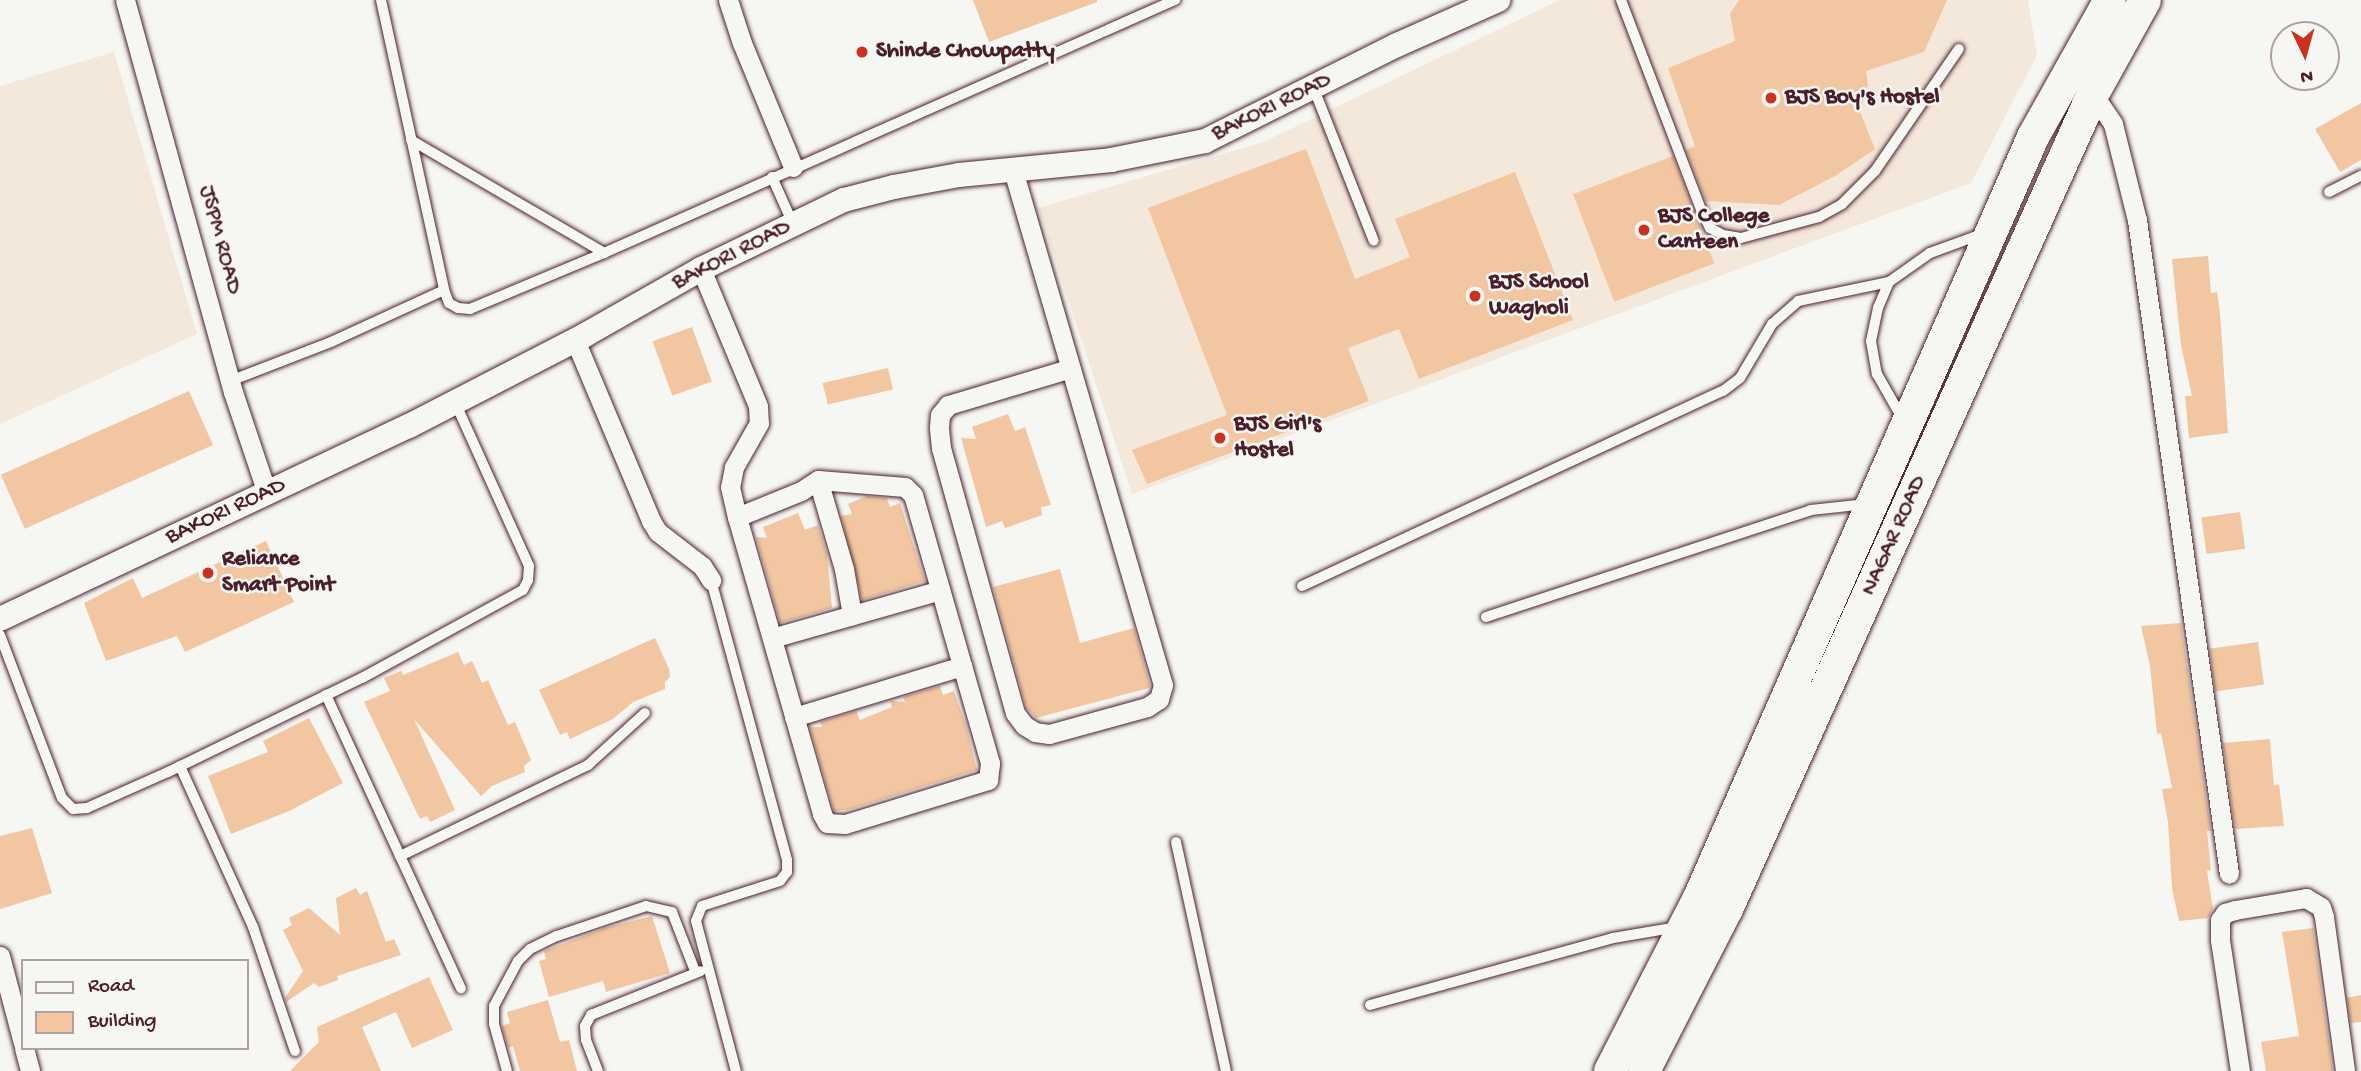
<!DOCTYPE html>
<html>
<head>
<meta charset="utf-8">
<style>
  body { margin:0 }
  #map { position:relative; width:2361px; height:1071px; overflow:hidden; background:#f6f6f2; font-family:"Gochi Hand",sans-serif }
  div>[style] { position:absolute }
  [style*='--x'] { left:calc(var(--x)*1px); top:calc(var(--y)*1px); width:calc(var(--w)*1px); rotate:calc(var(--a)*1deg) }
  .built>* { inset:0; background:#f4e8da }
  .building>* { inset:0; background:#f1c6a1; transform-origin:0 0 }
  .roads { filter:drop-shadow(0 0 2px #4a1f2b) drop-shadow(0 0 2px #4a1f2b) }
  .service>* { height:10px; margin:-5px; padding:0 5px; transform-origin:5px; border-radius:5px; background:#f6f6f2 }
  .minor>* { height:19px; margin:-9.5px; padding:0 9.5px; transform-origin:9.5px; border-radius:9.5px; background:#f6f6f2 }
  .tertiary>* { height:24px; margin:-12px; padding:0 12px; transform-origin:12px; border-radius:12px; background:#f6f6f2 }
  .trunk>* { height:32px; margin:-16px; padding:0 16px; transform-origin:16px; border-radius:16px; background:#f6f6f2 }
  .dots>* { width:19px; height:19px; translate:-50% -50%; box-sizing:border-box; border:4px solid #f6f6f2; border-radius:50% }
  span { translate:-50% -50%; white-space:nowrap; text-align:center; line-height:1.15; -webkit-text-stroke:5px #f6f6f2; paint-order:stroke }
  .poi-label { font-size:23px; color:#4a1f2b; font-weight:700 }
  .left { translate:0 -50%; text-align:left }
  .street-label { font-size:23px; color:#4a1f2b }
  .legend { position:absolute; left:21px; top:959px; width:228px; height:91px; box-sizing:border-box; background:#f6f6f2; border:2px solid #b1a0a2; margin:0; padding:9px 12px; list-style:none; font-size:21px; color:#4a1f2b }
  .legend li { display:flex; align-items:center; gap:14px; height:35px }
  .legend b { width:35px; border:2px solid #b1a0a2 }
  .north { position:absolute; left:2270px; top:21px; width:70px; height:70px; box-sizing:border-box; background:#f6f6f2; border:2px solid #b1a0a2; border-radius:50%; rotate:175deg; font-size:19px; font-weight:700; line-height:28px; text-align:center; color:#4a1f2b }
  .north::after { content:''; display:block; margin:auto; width:24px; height:32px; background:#c8321e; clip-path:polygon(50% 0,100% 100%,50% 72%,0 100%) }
</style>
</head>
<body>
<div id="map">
  <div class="built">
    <div style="clip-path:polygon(1560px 0,2028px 0,2037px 55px,1971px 183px,1132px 494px,1038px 208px,1263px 142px)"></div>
    <div style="clip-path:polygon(114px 52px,197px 334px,0 424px,0 86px)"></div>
  </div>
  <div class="building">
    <div style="clip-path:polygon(973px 0,1097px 0,1097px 2px,989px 42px)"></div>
    <div style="clip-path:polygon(1739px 0,1947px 0,1924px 52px,1866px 71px,1868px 85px,1860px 112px,1875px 149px,1835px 176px,1779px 205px,1706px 201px,1686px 150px,1695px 146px,1668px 68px,1735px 41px,1730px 14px)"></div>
    <div style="clip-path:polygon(2361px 103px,2361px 160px,2340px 172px,2315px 129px)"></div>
    <div style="clip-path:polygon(1306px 149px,1355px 279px,1410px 257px,1395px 219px,1515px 172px,1573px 320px,1419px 379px,1399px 329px,1348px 348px,1369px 401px,1147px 484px,1132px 450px,1227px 415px,1148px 208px)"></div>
    <div style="left:1673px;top:156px;width:115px;height:107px;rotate:69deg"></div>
    <div style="clip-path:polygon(2208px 256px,2211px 293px,2217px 292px,2220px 312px,2228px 433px,2189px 438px,2185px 396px,2192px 396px,2181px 345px,2172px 259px)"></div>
    <div style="left:692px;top:327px;width:58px;height:42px;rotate:70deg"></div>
    <div style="left:888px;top:368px;width:22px;height:67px;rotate:77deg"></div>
    <div style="left:189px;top:391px;width:59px;height:206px;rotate:66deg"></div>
    <div style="clip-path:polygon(1008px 414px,1015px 431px,1025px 427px,1051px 505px,1041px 507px,1042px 515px,1005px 528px,1002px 521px,986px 527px,961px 438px,976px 439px,972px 427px)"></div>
    <div style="clip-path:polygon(867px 496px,887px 498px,890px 507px,900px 503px,925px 581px,862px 600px,841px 516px,852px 514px,848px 504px)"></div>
    <div style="left:2240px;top:512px;width:37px;height:39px;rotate:82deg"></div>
    <div style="clip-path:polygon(798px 513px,805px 530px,818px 525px,827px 554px,832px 608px,780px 623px,756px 537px,767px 538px,763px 527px)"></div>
    <div style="clip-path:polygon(266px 541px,294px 602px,185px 652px,177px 636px,106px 661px,84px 603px,133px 578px,142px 598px)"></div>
    <div style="clip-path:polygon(1060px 569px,1080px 643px,1134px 628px,1150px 685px,1149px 688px,1036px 718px,1026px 707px,993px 587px)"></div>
    <div style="clip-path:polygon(2181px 623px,2211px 831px,2207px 831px,2211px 870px,2207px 871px,2213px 909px,2208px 918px,2179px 921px,2172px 888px,2168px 822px,2162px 789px,2172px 788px,2161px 733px,2157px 734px,2150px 666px,2141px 626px)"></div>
    <div style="clip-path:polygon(655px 638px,669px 669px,670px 677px,665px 682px,665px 689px,633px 702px,613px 719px,570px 739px,567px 732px,560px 735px,539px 690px)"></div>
    <div style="left:2258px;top:642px;width:43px;height:49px;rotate:82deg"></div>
    <div style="clip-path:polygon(458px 652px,464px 665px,472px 661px,482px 683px,488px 680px,508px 725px,515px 722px,531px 760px,524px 766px,525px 772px,492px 786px,481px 796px,414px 719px,455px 810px,430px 822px,427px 816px,420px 819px,364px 702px,390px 691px,384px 678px,401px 671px,403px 675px)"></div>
    <div style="clip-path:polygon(940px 686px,943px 695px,954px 691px,966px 725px,977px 770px,848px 810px,834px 811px,810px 727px,822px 727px,820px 722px,856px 711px,860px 720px,892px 707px,890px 701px,905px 702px,903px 697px)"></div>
    <div style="clip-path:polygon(309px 718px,343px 783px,289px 811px,231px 834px,208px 776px,268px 752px,263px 741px)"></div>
    <div style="clip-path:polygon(2270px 739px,2274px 786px,2279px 784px,2284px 826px,2235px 829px,2223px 743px)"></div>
    <div style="clip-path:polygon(32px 828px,52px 893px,0 909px,0 836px)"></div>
    <div style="clip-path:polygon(356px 888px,360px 895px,367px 891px,386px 942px,394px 939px,401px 955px,337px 976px,338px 980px,319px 987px,314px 983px,286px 1002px,285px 998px,303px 971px,283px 930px,292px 925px,289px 918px,309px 908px,340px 935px,336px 898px)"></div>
    <div style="clip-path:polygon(652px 916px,670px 973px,606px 992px,603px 981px,549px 997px,539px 961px,546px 959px,544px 951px,605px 928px)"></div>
    <div style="clip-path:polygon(2313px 928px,2333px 1071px,2266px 1071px,2261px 1042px,2299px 1036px,2282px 932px)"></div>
    <div style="clip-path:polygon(429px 977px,453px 1030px,412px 1048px,396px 1012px,362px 1027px,381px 1071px,290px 1071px,319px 1042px,317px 1027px)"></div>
    <div style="clip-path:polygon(2361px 995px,2361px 1022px,2351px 1023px,2347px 998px)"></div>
    <div style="clip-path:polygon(548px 1000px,560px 1042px,569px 1040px,577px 1071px,520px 1071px,513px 1046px,508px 1048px,502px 1026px,510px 1023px,507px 1012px)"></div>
  </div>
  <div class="roads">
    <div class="service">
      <div style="--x:381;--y:0;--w:297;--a:77.7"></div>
      <div style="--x:444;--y:290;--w:14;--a:69"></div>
      <div style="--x:449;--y:303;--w:10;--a:29"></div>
      <div style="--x:458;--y:308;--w:12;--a:5"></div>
      <div style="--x:470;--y:309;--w:145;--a:-22.7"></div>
      <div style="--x:604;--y:253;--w:625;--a:-23.9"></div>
      <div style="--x:1621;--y:0;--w:224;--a:69.1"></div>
      <div style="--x:1701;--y:209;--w:21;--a:65"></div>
      <div style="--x:1710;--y:228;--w:15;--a:28"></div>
      <div style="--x:1723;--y:235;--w:18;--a:9"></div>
      <div style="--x:1741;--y:238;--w:81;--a:-15.1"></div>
      <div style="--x:1819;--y:217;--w:26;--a:-29"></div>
      <div style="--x:1842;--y:204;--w:47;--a:-45"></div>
      <div style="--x:1875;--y:171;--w:148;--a:-55.5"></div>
      <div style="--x:1314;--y:89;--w:163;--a:68.5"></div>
      <div style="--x:411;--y:140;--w:224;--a:30.3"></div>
      <div style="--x:772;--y:177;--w:51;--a:65.9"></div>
      <div style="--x:2329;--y:192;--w:36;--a:-27"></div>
      <div style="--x:1889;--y:282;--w:28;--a:113"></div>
      <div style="--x:1878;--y:308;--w:34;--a:102"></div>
      <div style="--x:1871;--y:341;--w:34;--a:80"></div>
      <div style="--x:1877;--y:374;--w:51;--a:60.4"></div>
      <div style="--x:230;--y:381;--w:108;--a:-21.1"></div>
      <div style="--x:331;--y:342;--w:124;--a:-24.7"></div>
      <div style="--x:711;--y:580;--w:290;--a:74.8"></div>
      <div style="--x:787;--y:860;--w:12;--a:90"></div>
      <div style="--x:787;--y:872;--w:11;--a:128"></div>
      <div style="--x:780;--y:881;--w:82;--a:162.2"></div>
      <div style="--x:702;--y:906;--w:16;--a:112"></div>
      <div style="--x:696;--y:921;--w:155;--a:75.1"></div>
      <div style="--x:1302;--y:586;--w:464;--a:-24.9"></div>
      <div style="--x:1723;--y:391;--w:21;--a:-37"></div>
      <div style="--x:1740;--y:378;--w:63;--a:-59.3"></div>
      <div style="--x:1772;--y:324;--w:35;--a:-41"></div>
      <div style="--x:1798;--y:301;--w:93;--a:-11.8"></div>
      <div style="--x:1889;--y:282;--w:50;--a:-35.3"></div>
      <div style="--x:1930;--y:253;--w:55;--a:-20.1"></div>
      <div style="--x:1486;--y:617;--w:342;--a:-18.2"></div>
      <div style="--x:1811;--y:510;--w:56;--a:-6.1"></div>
      <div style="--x:0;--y:635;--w:174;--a:69.2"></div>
      <div style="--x:62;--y:798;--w:16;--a:45"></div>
      <div style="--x:73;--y:809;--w:14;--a:-4"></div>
      <div style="--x:87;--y:808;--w:89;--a:-24"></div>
      <div style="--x:168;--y:772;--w:216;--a:-25.9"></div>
      <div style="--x:362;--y:678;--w:183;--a:-28.7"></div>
      <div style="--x:523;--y:590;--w:11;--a:-63"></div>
      <div style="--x:528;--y:580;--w:14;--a:-86"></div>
      <div style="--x:529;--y:566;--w:178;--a:-114.3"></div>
      <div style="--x:326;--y:695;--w:323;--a:65.3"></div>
      <div style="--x:180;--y:766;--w:177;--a:65.6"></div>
      <div style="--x:253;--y:927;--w:131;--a:71.3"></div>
      <div style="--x:1176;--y:842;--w:234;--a:77.7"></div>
      <div style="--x:400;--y:856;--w:209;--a:-25.8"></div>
      <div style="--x:588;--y:765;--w:77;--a:-42.4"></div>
      <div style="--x:1370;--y:1005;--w:252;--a:-15.4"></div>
      <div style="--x:1613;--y:938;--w:66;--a:-9.6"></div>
      <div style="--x:507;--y:1071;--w:49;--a:-105.5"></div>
      <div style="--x:494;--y:1024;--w:18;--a:-90"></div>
      <div style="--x:494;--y:1006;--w:51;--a:-61.9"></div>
      <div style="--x:518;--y:961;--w:17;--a:-45"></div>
      <div style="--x:530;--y:949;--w:30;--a:-26"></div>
      <div style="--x:557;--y:936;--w:94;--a:-18.6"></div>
      <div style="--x:646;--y:906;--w:27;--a:13"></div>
      <div style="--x:672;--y:912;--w:63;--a:68.7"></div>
      <div style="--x:598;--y:1071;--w:33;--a:-111"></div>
      <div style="--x:586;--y:1040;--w:14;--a:-94"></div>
      <div style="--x:585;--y:1026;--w:13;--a:-61"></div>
      <div style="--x:591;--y:1015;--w:118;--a:-21.8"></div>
    </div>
    <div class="minor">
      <div style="--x:125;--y:0;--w:407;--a:74.6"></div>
      <div style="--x:233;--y:392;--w:107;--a:71.4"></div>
      <div style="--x:728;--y:0;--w:45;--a:72"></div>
      <div style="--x:742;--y:43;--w:134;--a:67.6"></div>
      <div style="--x:2093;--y:94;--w:36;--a:56"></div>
      <div style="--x:2113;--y:124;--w:99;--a:76"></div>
      <div style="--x:2137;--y:220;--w:660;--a:81.99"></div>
      <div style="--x:1013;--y:170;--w:536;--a:73.76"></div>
      <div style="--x:1163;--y:685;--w:15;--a:106"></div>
      <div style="--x:1159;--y:699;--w:14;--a:146"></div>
      <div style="--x:1147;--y:707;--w:102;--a:164.6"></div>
      <div style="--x:1049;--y:734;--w:14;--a:-172"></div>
      <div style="--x:1035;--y:732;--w:13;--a:-148"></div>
      <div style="--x:1024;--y:725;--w:15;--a:-127"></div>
      <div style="--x:1015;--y:713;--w:275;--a:-105.6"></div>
      <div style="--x:941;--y:448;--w:20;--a:-96"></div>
      <div style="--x:939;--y:428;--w:13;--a:-86"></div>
      <div style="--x:940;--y:415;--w:13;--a:-51"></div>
      <div style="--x:948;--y:405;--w:128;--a:-16.7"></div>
      <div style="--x:701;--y:269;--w:148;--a:67.4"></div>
      <div style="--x:758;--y:406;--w:17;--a:87"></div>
      <div style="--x:759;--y:423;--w:51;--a:119.6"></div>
      <div style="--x:734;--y:467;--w:20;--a:101"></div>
      <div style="--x:730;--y:487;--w:31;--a:77"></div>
      <div style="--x:737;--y:517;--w:309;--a:74"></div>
      <div style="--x:822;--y:814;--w:10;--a:61"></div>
      <div style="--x:827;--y:823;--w:18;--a:3"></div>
      <div style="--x:845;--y:824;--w:150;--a:-17.1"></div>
      <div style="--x:988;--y:780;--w:17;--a:-83"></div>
      <div style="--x:990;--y:763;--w:279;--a:-106"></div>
      <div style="--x:913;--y:495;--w:11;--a:-135"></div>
      <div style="--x:905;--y:487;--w:87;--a:-175.4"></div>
      <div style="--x:818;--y:480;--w:20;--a:147"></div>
      <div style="--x:801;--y:491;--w:69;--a:157.9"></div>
      <div style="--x:575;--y:340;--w:196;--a:67.2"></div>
      <div style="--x:651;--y:521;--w:13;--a:58"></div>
      <div style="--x:658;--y:532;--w:56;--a:37.7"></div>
      <div style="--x:702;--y:566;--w:17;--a:57"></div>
      <div style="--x:818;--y:480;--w:93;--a:73.7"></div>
      <div style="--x:844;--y:569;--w:47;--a:80.1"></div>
      <div style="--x:772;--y:638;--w:175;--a:-15.9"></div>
      <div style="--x:794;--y:717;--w:176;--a:-16.9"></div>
      <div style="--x:0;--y:956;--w:90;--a:75.2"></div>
      <div style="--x:24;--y:1048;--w:24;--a:75"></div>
      <div style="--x:2240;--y:1071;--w:133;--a:-98.7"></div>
      <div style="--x:2220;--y:940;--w:20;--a:-90"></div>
      <div style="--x:2220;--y:920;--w:9;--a:-54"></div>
      <div style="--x:2225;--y:913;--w:10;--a:-17"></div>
      <div style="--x:2235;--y:910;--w:72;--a:-9.6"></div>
      <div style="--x:2306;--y:898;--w:17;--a:31"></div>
      <div style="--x:2321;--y:907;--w:10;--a:73"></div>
      <div style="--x:2324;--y:917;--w:155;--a:82.2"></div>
    </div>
    <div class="tertiary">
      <div style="--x:0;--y:619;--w:452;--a:-25.3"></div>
      <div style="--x:409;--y:426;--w:198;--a:-27.3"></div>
      <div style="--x:585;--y:335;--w:133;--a:-29.6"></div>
      <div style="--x:701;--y:269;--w:159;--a:-25.8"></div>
      <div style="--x:844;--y:200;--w:52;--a:-14.6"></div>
      <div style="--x:894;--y:187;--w:66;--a:-10.5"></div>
      <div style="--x:959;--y:175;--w:153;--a:-5.6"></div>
      <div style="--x:1111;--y:160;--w:96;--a:-11.4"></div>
      <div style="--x:1205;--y:141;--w:215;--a:-26.6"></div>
      <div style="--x:1397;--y:45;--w:111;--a:-24"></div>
    </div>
    <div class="trunk">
      <div style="--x:1610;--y:1071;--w:195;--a:-62.8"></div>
      <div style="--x:1699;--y:898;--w:831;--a:-66.3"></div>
      <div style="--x:2033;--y:137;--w:157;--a:-60.7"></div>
      <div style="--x:1644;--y:1071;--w:182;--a:-62.9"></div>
      <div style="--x:1727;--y:909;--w:893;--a:-65.82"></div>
      <div style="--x:2093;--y:94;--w:107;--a:-61"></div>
    </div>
  </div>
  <div class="dots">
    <div style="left:862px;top:52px;background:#c8321e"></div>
    <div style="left:1771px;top:98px;background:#c8321e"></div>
    <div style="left:1644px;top:230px;background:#c8321e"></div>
    <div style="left:1475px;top:296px;background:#c8321e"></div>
    <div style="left:1220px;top:438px;background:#c8321e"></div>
    <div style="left:208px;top:573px;background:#c8321e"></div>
  </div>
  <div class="poi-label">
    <span class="left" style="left:876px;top:52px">Shinde Chowpatty</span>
    <span class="left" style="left:1785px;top:98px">BJS Boy's Hostel</span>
    <span class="left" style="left:1658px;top:230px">BJS College<br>Canteen</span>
    <span class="left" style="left:1489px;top:296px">BJS School<br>Wagholi</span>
    <span class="left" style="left:1234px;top:438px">BJS Girl's<br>Hostel</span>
    <span class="left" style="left:222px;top:573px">Reliance<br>Smart Point</span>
  </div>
  <div class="street-label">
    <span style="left:1272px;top:108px;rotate:-26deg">BAKORI ROAD</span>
    <span style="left:219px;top:240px;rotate:75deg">JSPM ROAD</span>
    <span style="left:732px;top:256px;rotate:-27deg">BAKORI ROAD</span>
    <span style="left:226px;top:512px;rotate:-25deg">BAKORI ROAD</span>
    <span style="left:1895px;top:536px;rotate:-66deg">NAGAR ROAD</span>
  </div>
  <ul class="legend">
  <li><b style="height:9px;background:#f6f6f2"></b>Road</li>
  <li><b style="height:19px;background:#f1c6a1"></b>Building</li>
  </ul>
  <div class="north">N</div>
</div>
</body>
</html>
